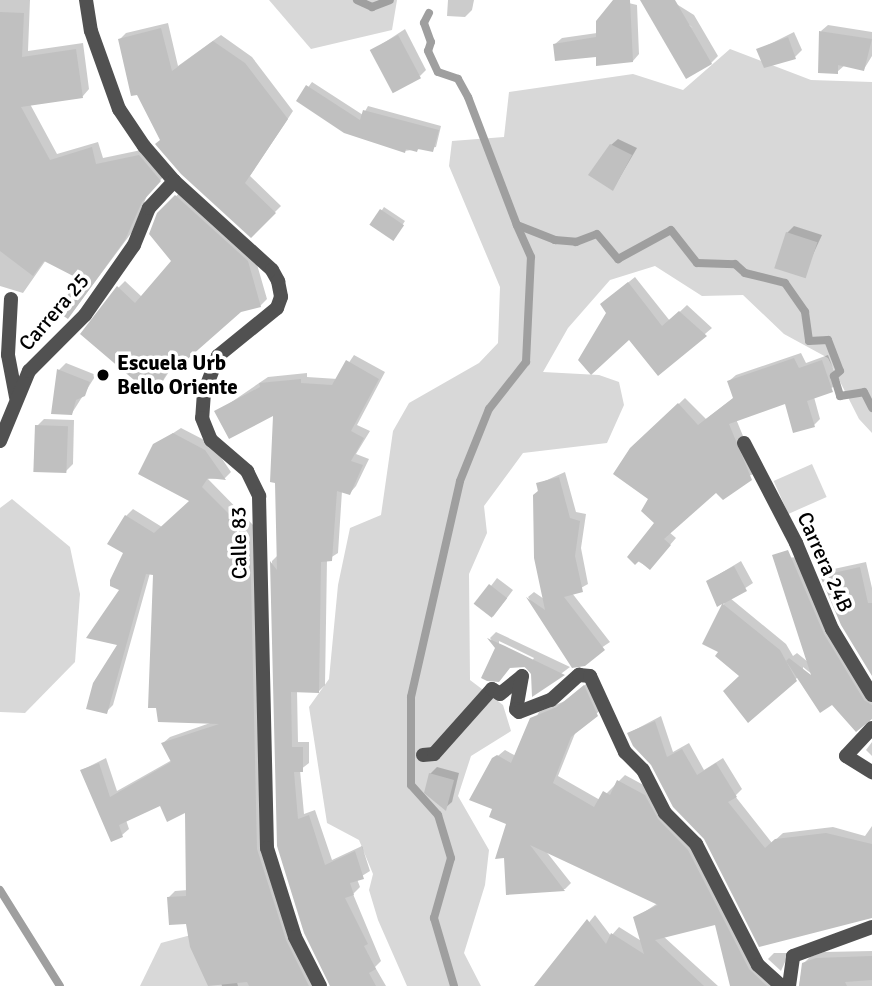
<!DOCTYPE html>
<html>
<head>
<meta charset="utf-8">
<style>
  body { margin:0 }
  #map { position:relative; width:872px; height:986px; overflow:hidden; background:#fff; font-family:Signika,sans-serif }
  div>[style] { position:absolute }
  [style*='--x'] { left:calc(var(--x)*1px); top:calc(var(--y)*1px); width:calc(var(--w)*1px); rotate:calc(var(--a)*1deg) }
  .green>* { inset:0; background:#d8d8d8; transform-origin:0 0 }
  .shadow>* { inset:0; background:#0003; transform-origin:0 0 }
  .stream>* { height:8px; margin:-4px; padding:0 4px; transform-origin:4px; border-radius:4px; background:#9f9f9f }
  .building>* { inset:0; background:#c0c0c0; transform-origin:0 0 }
  .minor>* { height:14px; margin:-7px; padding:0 7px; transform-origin:7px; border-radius:7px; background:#515151 }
  .dots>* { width:19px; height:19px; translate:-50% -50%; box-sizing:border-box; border:4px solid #fff; border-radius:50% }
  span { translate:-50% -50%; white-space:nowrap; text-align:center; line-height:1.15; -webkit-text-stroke:7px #fff; paint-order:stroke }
  .street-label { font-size:21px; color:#000 }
  .poi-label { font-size:21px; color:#000; font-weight:700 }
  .left { translate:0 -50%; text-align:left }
</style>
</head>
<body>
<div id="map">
  <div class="green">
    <div style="clip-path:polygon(269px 0,397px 0,392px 30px,311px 49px)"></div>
    <div style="clip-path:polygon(730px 49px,811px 80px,872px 82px,872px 433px,859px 419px,828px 358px,784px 334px,743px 295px,702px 296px,655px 266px,610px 280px,568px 328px,543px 372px,599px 375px,619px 382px,624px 405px,607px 443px,523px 453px,484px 506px,487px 533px,469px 574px,470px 680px,503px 705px,511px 731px,471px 756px,458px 796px,489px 850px,485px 885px,464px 953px,481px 986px,407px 986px,378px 920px,369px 890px,373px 874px,359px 840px,327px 823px,309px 707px,329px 679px,338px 585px,350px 528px,381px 515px,393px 431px,409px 403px,479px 363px,498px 343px,500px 287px,449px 166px,452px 141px,504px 137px,509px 92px,633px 74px,683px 90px)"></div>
    <div style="left:812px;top:464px;width:36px;height:42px;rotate:66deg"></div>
    <div style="clip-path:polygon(12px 499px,70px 547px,80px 594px,75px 662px,25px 713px,0 712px,0 508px)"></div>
    <div style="clip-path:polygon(221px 927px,238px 986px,140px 986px,161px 943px)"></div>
  </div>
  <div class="shadow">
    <div style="clip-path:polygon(0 0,30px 0,28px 51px,83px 43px,89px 89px,83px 96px,30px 104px,57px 154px,98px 142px,103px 158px,146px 149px,167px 173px,148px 193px,132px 232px,74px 310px,82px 278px,46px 260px,23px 293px,0 286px)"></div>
    <div style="clip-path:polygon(448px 0,474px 0,472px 10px,465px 17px,447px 16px)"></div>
    <div style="clip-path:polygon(616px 0,637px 5px,639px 54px,633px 61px,555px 44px,562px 38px,597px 33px)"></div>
    <div style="clip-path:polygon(642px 0,650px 0,693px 28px,657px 0,670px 0,694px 15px,718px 56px,711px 63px)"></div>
    <div style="clip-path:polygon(168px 23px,178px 66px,221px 35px,252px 57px,293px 111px,250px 176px,281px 206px,251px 236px,161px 139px,119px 40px,126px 33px)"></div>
    <div style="clip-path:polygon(828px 25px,872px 32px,872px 56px,864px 69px,845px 65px,837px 72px,821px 31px)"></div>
    <div style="clip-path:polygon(405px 29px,426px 70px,420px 76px,373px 50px)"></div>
    <div style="clip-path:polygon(794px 32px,802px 50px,795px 57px,758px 50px)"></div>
    <div style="clip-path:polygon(312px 82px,363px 115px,368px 106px,441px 126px,436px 147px,404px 151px,298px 101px)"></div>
    <div style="clip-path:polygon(618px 139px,637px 148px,613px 189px,611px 145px)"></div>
    <div style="clip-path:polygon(183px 189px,254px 254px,267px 299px,260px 306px,241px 311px,172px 367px,154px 395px,118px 288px,125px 281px,142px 297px,173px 261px,159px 214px)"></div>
    <div style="clip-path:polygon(384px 207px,405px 221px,395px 236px,372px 225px)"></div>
    <div style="clip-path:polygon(794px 226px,822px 235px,803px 276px,787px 233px)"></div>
    <div style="clip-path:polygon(635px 277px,670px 321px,687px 305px,712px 328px,658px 374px,609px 313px,609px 298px)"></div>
    <div style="clip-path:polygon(801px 353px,806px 363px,828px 355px,839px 384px,814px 397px,820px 419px,814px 425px,786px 402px,736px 419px,758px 472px,716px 490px,669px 532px,676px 538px,650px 568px,630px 557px,656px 523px,639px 442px,685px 398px,706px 419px,735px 397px,729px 381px,736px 375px)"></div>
    <div style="clip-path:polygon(354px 355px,385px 372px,357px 425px,370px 431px,356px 454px,369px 459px,356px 486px,350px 493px,342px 491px,338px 553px,327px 560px,325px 685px,319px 691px,297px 690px,298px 742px,309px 742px,309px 763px,300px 770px,304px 814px,315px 810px,332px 860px,362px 846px,370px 871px,357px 879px,360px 887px,353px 894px,381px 961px,375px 967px,386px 986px,330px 986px,278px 846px,272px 561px,278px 555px,275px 413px,217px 412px,268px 377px,307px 373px,307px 377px,338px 379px)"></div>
    <div style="clip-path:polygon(66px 363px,96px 375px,72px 413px,53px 413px,59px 370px)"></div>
    <div style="clip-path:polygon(44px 419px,74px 420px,73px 464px,66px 471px,37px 426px)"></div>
    <div style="clip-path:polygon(181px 428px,212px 444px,231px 472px,225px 478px,208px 479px,256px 528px,263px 841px,321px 986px,222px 986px,213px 960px,200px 966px,188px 935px,188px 922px,168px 898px,175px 891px,188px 890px,187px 810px,161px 804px,126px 820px,129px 829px,122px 835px,82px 770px,106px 758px,117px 791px,172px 760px,163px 743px,170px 737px,213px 722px,155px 573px,150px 573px,113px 705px,106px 712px,119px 644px,126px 516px,133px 509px,162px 527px,192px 500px,155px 445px)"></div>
    <div style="clip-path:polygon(565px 472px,576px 512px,586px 514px,581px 548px,588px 584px,572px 593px,610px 642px,573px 667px,528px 597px,534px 592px,544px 599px,536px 558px,538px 484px)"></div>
    <div style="clip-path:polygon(evenodd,800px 557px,872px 695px,872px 718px,833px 702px,798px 677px,748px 721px,741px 675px,721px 651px,704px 643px,726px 600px,708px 581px,741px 561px,753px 583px,730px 598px,786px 644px,793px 656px,797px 653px,808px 662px,783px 558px,800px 557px,803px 667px,818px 679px,803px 671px,803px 667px)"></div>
    <div style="clip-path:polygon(866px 562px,872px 588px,872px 673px,822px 577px,829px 570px)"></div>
    <div style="left:497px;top:578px;width:20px;height:33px;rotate:37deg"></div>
    <div style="clip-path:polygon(evenodd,496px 632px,570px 667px,534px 694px,533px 673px,497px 648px,490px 638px,496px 632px,499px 641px,534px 658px,532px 661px,499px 645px,499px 641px)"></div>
    <div style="clip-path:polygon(591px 680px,603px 708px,576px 731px,558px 776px,600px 800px,625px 775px,651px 789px,694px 843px,756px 963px,780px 986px,732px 986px,716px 923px,663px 936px,718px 986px,537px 986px,595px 915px,611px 936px,619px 927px,643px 942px,635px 918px,658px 903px,545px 850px,571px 883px,565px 889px,508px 893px,508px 823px,495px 808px,471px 799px,493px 760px,505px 750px,516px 756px,539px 712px,565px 701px)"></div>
    <div style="clip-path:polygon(661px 716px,673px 752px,689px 743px,704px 770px,723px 758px,742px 789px,735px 796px,772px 843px,783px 833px,833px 827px,865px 836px,872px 826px,872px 917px,706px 838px,629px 733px)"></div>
    <div style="clip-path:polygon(872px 742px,872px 756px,866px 750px)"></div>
    <div style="clip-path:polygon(437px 767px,459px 773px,452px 802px,445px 808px,430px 774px)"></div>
    <div style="clip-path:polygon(872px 951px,872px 986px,799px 986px,803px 964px,810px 957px,824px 952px)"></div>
    <div style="clip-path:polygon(774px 953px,789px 953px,781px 971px,768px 959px)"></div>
  </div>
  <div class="stream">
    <div style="--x:357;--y:0;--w:17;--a:25"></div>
    <div style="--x:372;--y:7;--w:19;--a:-21"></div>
    <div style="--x:429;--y:13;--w:11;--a:117"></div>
    <div style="--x:424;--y:23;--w:20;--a:70"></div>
    <div style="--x:431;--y:42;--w:9;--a:108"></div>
    <div style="--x:428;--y:51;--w:23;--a:65"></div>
    <div style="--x:438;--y:72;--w:21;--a:19"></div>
    <div style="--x:458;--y:79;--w:21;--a:61"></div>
    <div style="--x:468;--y:97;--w:137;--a:69.1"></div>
    <div style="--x:517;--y:225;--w:41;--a:21.5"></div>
    <div style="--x:555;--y:240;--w:21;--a:5"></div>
    <div style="--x:576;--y:242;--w:22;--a:-21"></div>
    <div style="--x:597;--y:234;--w:33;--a:50"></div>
    <div style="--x:618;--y:259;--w:60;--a:-28.7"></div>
    <div style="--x:671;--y:230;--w:42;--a:51.8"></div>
    <div style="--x:697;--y:263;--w:38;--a:2"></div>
    <div style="--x:735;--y:264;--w:13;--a:42"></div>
    <div style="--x:745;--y:273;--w:41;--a:14"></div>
    <div style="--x:785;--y:283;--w:35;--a:55"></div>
    <div style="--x:805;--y:312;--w:29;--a:82"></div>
    <div style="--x:809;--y:341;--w:19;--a:-3"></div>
    <div style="--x:828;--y:340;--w:33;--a:69"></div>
    <div style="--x:840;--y:371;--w:8;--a:140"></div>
    <div style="--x:834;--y:376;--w:21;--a:73"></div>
    <div style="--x:840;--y:396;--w:24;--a:-9"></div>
    <div style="--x:864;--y:392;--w:18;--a:63"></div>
    <div style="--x:0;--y:890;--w:113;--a:58"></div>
    <div style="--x:454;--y:986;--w:71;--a:-106.4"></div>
    <div style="--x:434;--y:918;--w:62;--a:-74.2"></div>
    <div style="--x:451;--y:858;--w:45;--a:-106.8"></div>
    <div style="--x:438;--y:815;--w:40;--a:-132"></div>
    <div style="--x:411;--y:785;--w:88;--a:-90"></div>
    <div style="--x:411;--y:697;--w:221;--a:-77.2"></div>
    <div style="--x:460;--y:481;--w:78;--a:-68.1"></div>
    <div style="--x:489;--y:409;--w:60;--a:-51.8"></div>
    <div style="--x:526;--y:362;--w:105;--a:-87.3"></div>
    <div style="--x:531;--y:257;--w:35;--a:-114"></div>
  </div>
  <div class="building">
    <div style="clip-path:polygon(613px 0,630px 0,633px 62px,596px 66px,596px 57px,555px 61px,553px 44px,596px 37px,596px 21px)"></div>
    <div style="clip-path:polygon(640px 0,675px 0,712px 64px,686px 79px)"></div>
    <div style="clip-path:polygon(0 12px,24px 13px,22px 57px,76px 49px,83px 98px,21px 107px,50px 160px,92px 147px,96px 164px,139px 155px,161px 181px,142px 202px,125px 240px,68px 319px,56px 311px,79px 279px,44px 261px,33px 276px,0 251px)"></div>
    <div style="clip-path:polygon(161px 28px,172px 71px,213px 41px,245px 63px,288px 119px,245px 183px,276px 213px,251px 238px,181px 174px,155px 144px,160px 140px,137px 95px,131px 96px,118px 39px)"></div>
    <div style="clip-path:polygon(819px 31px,872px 39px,864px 71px,838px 65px,838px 74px,818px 73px)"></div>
    <div style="left:398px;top:35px;width:49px;height:32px;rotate:62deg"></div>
    <div style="clip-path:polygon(788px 37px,796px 59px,764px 68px,756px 49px)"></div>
    <div style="clip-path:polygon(306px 85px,360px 120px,363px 110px,439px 130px,433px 152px,418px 149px,417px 152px,406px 149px,405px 153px,344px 133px,296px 101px)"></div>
    <div style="clip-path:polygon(610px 144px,632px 155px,613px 191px,588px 175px)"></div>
    <div style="clip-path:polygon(175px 195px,248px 261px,261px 307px,241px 312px,174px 371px,170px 367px,154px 397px,80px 334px,117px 286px,135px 303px,171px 261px,149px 234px,157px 213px)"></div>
    <div style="left:380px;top:209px;width:29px;height:19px;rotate:34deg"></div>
    <div style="left:786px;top:232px;width:33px;height:38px;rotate:18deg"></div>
    <div style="clip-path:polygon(628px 282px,662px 326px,679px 311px,707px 336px,658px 376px,629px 340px,591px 375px,578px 360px,606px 313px,600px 304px)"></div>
    <div style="clip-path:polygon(794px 358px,799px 368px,822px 360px,833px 392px,807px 401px,815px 427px,793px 433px,785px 404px,729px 424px,752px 480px,723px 500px,716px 493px,664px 539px,671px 545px,650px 570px,639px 561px,635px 565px,627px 557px,654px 523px,641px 511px,648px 499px,613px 474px,630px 448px,678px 403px,698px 425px,733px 398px,727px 381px)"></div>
    <div style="clip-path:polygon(346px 360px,379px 379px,351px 431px,364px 438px,351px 461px,363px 465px,350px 495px,337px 491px,332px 561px,321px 562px,319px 693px,291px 692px,292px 747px,303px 747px,303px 772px,294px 772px,298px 819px,309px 815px,325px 865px,355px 851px,364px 879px,350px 883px,354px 895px,345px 898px,368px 944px,364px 946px,376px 969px,369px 973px,376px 986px,330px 986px,304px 933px,277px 846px,270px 561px,277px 570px,275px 483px,270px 482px,273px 416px,229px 439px,214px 411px,260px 387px,259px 383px,301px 379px,301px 383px,332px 385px)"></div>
    <div style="clip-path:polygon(57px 369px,90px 382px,85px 396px,76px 400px,72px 415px,51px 414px)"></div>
    <div style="left:35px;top:425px;width:33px;height:47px;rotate:2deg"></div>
    <div style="clip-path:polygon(173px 433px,205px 450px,226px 480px,208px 478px,202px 487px,250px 535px,257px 849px,286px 940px,309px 986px,249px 986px,247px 982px,208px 986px,190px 947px,186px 924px,169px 925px,167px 897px,186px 896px,185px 813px,167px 822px,160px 806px,119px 825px,123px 837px,111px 842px,80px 770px,99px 763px,110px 797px,171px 762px,161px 743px,219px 724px,158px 722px,156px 708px,148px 708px,153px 575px,146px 574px,107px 714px,86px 709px,93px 683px,117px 645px,86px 638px,119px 590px,110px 586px,110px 580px,123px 553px,107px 544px,125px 515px,154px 533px,189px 501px,138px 474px,153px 444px)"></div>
    <div style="clip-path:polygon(559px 477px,570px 518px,580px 521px,575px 556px,583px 592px,564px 597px,605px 650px,585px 666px,572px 668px,526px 597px,545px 610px,534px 558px,533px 495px,538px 491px,536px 483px)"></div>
    <div style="clip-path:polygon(788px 550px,824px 634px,864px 700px,872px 705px,872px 719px,856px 732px,832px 705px,820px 713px,786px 661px,789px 658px,811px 675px,772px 555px)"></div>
    <div style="clip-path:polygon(734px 566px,747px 591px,723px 604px,780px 650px,797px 681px,748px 723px,723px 691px,739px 676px,715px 656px,718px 652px,702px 644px,722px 604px,717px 607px,706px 581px)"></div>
    <div style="clip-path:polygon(860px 567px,868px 603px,872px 603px,872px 676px,841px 625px,820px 576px)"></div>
    <div style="left:489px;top:584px;width:23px;height:25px;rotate:38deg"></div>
    <div style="clip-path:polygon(487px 638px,505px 646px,565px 675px,532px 697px,531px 674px,525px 667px,510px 668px,499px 682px,487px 681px,481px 678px,495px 648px)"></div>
    <div style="clip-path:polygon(584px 685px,598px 716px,571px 737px,553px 783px,594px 807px,603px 791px,610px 795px,617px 780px,645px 795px,658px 819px,688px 850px,749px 969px,767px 986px,730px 986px,715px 925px,655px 940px,704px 986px,534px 986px,587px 919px,606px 944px,611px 933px,644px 954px,633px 917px,658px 905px,530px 845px,565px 891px,506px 895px,504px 858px,495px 859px,506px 824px,489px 817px,492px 809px,469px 800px,492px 758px,497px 755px,511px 763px,530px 718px,557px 707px)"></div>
    <div style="clip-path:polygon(655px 721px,667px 757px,682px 749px,697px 775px,716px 763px,737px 797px,728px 802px,765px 848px,775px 839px,826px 833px,872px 844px,872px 918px,759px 947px,704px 839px,673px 807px,651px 765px,633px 746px,627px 733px)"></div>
    <div style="clip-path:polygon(429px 773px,454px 780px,446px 811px,424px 793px)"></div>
    <div style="clip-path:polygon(872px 956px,872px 980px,845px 982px,847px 986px,799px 986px,802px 963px,816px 958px)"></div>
  </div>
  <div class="minor">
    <div style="--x:86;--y:0;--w:31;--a:81"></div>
    <div style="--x:91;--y:31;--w:83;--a:70.3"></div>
    <div style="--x:119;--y:109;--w:45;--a:56"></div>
    <div style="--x:144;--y:146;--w:46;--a:49.4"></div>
    <div style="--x:174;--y:181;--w:132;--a:42.2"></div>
    <div style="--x:272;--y:270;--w:13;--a:61"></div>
    <div style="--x:278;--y:281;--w:16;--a:79"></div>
    <div style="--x:281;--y:297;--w:12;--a:110"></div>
    <div style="--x:277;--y:308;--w:76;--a:140.9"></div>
    <div style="--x:218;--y:356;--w:39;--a:111"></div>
    <div style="--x:204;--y:392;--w:26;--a:94"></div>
    <div style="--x:202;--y:418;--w:24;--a:68"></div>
    <div style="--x:211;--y:440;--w:48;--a:40.7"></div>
    <div style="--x:247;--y:471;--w:28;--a:64"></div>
    <div style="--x:259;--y:496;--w:352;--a:88.7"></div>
    <div style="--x:267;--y:848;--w:93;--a:72.5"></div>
    <div style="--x:295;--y:937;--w:55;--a:63"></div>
    <div style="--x:11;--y:299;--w:56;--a:93.1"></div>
    <div style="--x:8;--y:355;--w:43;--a:79.2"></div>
    <div style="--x:0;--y:441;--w:76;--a:-67.5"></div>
    <div style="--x:29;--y:371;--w:79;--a:-45"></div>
    <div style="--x:85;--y:315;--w:85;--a:-55"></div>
    <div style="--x:134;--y:245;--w:40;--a:-68"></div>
    <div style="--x:149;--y:208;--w:37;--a:-47"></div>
    <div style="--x:744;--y:443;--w:113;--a:62.5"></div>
    <div style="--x:796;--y:543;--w:93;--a:67.3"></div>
    <div style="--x:832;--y:629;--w:77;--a:58.8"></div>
    <div style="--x:872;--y:728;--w:38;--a:133"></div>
    <div style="--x:846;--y:756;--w:31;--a:32"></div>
    <div style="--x:423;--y:755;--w:11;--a:-5"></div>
    <div style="--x:434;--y:754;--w:87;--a:-48.3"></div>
    <div style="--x:492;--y:689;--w:9;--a:32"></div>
    <div style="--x:500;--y:694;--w:28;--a:-39"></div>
    <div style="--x:522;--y:676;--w:34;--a:100"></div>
    <div style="--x:516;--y:709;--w:4;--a:45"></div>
    <div style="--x:519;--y:712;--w:34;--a:-21"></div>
    <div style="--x:551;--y:700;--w:38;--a:-42"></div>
    <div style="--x:579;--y:675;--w:11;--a:5"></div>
    <div style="--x:590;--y:676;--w:84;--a:65.3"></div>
    <div style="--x:625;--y:752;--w:25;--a:45"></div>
    <div style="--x:643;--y:770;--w:48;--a:62.9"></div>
    <div style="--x:665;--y:813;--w:44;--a:45"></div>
    <div style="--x:696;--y:844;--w:136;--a:62.9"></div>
    <div style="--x:758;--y:965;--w:31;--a:42"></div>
    <div style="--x:789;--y:986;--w:30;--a:-82"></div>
    <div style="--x:793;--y:956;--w:84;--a:-20.2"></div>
  </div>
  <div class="dots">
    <div style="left:103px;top:375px;background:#000"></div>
  </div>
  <div class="street-label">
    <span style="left:54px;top:312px;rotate:-49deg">Carrera 25</span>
    <span style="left:239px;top:543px;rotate:-91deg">Calle 83</span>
    <span style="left:825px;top:562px;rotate:66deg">Carrera 24B</span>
  </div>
  <div class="poi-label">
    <span class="left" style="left:117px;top:375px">Escuela Urb<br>Bello Oriente</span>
  </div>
</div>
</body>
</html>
